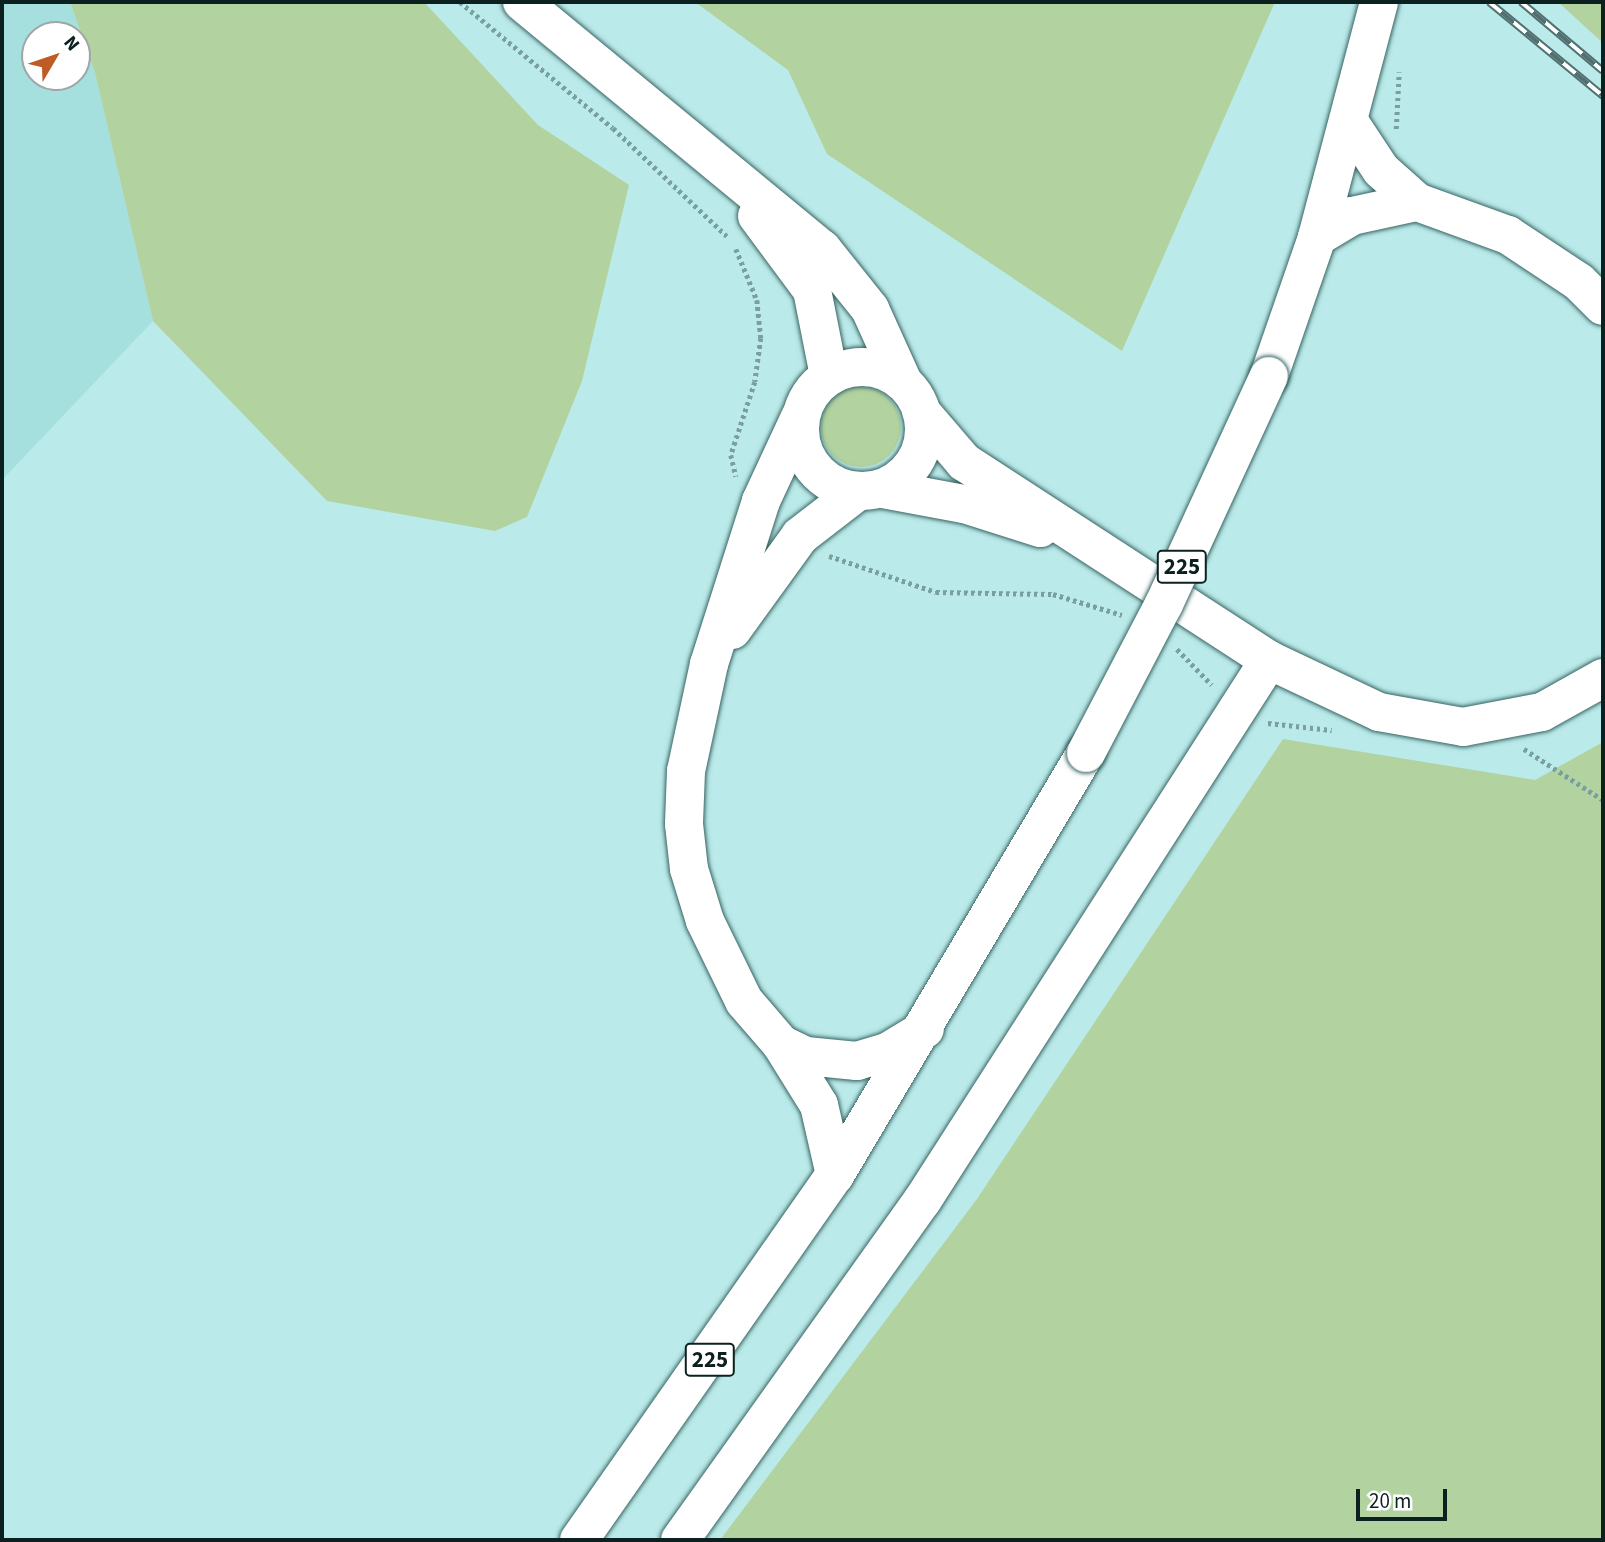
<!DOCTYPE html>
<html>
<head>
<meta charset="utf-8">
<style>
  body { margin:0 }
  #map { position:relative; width:1605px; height:1542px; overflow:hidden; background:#baeae9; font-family:"Source Sans 3",sans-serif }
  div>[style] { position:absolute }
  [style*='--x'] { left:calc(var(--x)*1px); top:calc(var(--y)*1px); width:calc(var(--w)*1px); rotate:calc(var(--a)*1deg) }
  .built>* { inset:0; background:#a5e0de }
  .green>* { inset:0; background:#b2d3a0 }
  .round { border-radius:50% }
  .path>* { height:4.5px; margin-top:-2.25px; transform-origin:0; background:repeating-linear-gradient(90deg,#799f9e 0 3.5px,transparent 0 7px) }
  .roads { filter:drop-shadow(0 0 2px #376463) drop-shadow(0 0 2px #376463) }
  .minor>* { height:38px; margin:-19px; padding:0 19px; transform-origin:19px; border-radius:19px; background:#fff }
  .minor>.ring { margin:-19px; padding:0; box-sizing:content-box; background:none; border:38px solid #fff; border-radius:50% }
  .major>* { height:38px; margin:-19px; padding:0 19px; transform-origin:19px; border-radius:19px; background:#fff }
  .rail>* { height:8px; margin-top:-4px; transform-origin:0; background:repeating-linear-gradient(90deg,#fff 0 16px,#527070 0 32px); box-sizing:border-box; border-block:2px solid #527070 }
  .bridges { filter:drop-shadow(0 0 2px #376463) drop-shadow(0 0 2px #376463) }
  .major-bridge>* { height:38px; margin:-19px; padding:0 19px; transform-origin:19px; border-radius:19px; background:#fff }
  span { translate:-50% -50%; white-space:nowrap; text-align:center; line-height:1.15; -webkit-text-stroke:7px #fff; paint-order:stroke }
  .shield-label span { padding:2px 5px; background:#fff; border:2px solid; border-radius:5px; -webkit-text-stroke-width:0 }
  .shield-label { font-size:23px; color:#0d2020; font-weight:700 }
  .frame { position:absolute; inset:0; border:4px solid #0d2020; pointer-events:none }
  .north { position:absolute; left:21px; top:21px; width:70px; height:70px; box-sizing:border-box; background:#fff; border:2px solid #9ea6a6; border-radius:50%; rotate:51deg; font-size:19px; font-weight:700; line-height:28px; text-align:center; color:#0d2020 }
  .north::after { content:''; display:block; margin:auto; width:24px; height:32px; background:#bf5b25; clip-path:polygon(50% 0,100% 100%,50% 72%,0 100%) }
  .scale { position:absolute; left:1356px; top:1489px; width:91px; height:32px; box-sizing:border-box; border:4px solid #0d2020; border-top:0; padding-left:9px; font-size:21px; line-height:24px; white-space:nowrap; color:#0d2020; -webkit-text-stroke:5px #fff; paint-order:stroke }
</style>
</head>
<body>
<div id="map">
  <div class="built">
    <div style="clip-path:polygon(evenodd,2px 2px,70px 2px,95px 73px,153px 321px,2px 480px,2px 2px,35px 35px,77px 35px,77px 77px,35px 77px,35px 35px)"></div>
  </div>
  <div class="green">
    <div style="clip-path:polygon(70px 2px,424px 2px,538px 125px,629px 185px,582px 381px,527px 517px,495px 531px,327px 501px,153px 321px,95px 73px)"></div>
    <div style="clip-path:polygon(695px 2px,1275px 2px,1122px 351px,827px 154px,788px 70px)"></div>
    <div style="clip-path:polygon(1558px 2px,1603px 2px,1603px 43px)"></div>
    <div class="round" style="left:821px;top:387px;width:80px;height:80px"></div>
    <div style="clip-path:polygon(1283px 739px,1535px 780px,1603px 742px,1603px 1540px,720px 1540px,977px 1199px)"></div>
  </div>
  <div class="path">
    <div style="--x:460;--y:2;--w:198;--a:39.5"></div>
    <div style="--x:613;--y:128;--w:157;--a:43.5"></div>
    <div style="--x:1396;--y:129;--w:57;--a:-87"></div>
    <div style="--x:736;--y:249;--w:55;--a:67.6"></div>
    <div style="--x:757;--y:300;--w:38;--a:84"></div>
    <div style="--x:761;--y:338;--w:44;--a:97.8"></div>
    <div style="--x:755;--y:382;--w:77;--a:108.2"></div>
    <div style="--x:731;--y:455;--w:22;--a:77"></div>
    <div style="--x:829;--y:556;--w:113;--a:18.6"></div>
    <div style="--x:936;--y:592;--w:117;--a:1"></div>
    <div style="--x:1053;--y:594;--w:72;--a:16.9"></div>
    <div style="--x:1177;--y:649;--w:50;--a:45.8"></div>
    <div style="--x:1268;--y:723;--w:64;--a:6.2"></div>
    <div style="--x:1524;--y:749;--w:94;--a:32.8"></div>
  </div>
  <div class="roads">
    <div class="minor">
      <div style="--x:522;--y:2;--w:389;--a:39.5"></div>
      <div style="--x:822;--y:249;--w:77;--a:51.3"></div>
      <div style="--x:870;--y:309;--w:80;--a:65.7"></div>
      <div style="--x:757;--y:216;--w:92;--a:53.4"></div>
      <div style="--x:812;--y:290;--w:88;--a:78.8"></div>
      <div class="ring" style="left:800px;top:367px;width:86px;height:86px"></div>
      <div style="--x:883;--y:489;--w:82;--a:10.5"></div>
      <div style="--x:964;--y:504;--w:80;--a:17.5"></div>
      <div style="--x:680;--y:1540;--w:417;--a:-54.5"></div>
      <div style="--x:922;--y:1201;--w:643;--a:-57.32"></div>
      <div style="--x:1269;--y:660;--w:364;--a:-147"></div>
      <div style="--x:964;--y:462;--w:65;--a:-130.6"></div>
    </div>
    <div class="major">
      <div style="--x:1350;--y:123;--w:56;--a:56.6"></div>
      <div style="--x:1381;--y:170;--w:48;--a:41.6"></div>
      <div style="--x:1417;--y:202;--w:97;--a:19.9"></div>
      <div style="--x:1508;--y:235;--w:85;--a:33.5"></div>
      <div style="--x:1579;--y:282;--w:34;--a:45"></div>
      <div style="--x:1317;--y:237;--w:41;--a:-31"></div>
      <div style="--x:1352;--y:216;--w:66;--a:-12.2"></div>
      <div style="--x:1269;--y:376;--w:147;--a:-70.9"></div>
      <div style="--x:1317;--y:237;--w:243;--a:-75.2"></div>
      <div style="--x:800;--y:417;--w:93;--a:114.9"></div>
      <div style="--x:761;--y:501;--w:171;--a:107.7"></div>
      <div style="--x:709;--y:664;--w:109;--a:102.1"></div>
      <div style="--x:686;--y:771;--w:53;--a:92.2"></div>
      <div style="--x:684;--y:824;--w:45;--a:83.7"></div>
      <div style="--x:689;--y:869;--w:54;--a:72.9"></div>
      <div style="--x:705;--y:921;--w:89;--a:64"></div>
      <div style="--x:744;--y:1001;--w:57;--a:49.3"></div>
      <div style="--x:781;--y:1044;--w:72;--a:58.1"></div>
      <div style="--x:819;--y:1105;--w:72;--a:77.1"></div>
      <div style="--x:732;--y:630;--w:116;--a:-54.1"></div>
      <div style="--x:800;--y:536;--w:72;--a:-37.7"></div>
      <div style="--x:1269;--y:660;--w:122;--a:25.3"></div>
      <div style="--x:1379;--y:712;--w:85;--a:10.1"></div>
      <div style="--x:1463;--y:727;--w:80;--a:-10.8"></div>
      <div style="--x:1542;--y:712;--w:70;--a:-29.1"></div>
      <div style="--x:781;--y:1044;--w:28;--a:26"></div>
      <div style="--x:806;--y:1056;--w:51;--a:5.6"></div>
      <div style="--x:857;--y:1061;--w:34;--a:-17"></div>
      <div style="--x:889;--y:1051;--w:42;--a:-31.4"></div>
      <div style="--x:579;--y:1540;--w:446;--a:-55"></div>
      <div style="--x:835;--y:1175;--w:491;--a:-59.3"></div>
    </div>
  </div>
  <div class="rail">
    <div style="--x:1489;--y:2;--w:148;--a:39.5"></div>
    <div style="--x:1521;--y:2;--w:107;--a:40.1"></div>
  </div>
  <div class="bridges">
    <div class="major-bridge">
      <div style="--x:1086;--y:753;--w:168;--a:-62.4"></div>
      <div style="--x:1164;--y:604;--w:251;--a:-65.3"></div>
    </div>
  </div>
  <div class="shield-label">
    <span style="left:1182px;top:567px">225</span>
    <span style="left:710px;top:1360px">225</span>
  </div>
  <div class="frame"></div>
  <div class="north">N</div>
  <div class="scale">20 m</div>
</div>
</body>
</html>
